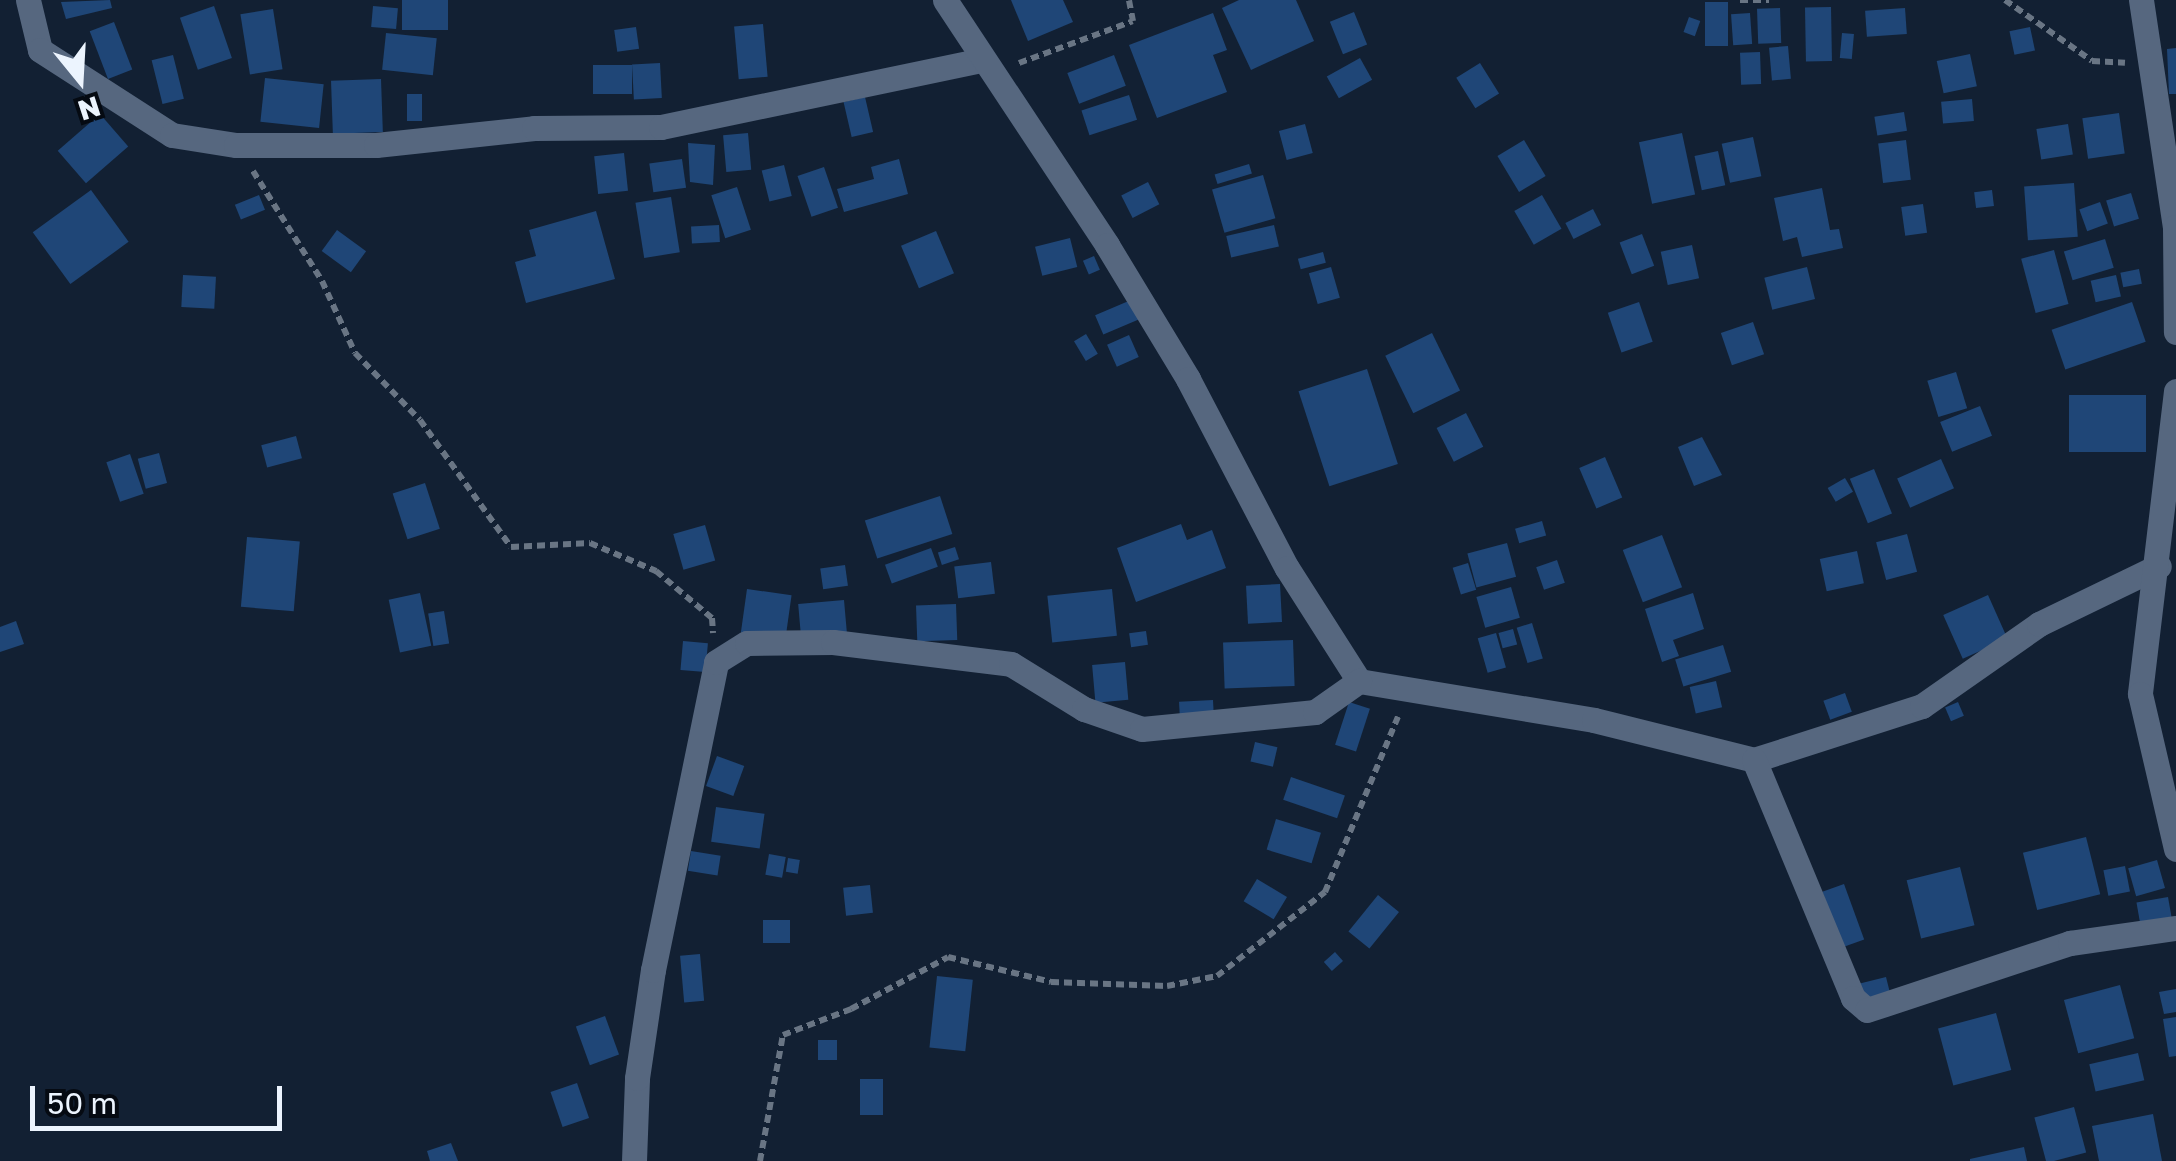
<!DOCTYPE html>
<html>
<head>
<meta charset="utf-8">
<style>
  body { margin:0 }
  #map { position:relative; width:2176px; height:1161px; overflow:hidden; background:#122033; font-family:"Golos Text",sans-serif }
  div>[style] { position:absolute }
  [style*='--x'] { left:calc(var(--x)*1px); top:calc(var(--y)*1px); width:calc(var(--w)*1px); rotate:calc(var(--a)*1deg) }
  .building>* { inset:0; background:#1f4677; transform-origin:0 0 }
  .path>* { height:6px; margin-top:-3px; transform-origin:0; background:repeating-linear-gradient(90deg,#697584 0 8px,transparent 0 13px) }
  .minor>* { height:25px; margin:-12.5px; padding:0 12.5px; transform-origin:12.5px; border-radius:12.5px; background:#56677f }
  span { translate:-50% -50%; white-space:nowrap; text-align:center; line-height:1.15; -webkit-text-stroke:8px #050a12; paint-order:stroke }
  .north { position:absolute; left:30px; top:30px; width:100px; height:100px; -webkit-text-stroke:8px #050a12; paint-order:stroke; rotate:162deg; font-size:28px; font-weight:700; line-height:40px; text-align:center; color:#ecf4fe }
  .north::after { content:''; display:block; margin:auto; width:35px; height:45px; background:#ecf4fe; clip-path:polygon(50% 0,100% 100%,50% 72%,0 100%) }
  .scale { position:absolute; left:30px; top:1086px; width:252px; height:45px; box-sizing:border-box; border:5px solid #ecf4fe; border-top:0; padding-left:12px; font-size:30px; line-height:35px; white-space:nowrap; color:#ecf4fe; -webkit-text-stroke:8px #050a12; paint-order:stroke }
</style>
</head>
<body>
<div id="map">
  <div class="building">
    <div style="clip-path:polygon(110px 0,112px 8px,66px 19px,61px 2px)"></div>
    <div style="left:402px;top:0;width:46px;height:30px"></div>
    <div style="clip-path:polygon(1011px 0,1063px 0,1073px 22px,1028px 41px)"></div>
    <div style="clip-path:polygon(1239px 0,1296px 0,1314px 41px,1251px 70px,1222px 8px)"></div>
    <div style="left:1728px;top:2px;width:44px;height:23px;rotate:90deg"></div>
    <div style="left:214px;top:6px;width:55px;height:36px;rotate:71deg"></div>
    <div style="left:373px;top:6px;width:25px;height:21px;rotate:5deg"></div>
    <div style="left:1831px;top:7px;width:54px;height:26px;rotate:89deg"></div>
    <div style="left:1780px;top:8px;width:35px;height:23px;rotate:88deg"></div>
    <div style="left:1905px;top:8px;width:26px;height:40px;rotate:86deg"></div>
    <div style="left:273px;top:9px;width:61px;height:33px;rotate:81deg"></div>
    <div style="left:1354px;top:12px;width:35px;height:26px;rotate:68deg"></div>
    <div style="clip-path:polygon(1213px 13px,1227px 50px,1213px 55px,1227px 92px,1157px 118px,1129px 45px)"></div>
    <div style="left:1750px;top:13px;width:31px;height:19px;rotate:86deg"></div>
    <div style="left:1689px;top:17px;width:12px;height:16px;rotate:20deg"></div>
    <div style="left:114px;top:22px;width:51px;height:26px;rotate:69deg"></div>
    <div style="left:763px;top:24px;width:53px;height:29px;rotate:85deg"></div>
    <div style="left:636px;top:27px;width:22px;height:22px;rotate:82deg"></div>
    <div style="left:2030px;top:27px;width:24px;height:21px;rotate:78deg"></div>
    <div style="left:386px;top:33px;width:51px;height:37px;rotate:6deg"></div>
    <div style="left:1842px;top:33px;width:12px;height:25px;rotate:5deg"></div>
    <div style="left:1788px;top:46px;width:33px;height:19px;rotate:85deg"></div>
    <div style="clip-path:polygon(2176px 48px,2176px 94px,2169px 94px,2167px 49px)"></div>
    <div style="left:1760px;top:52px;width:32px;height:20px;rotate:88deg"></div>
    <div style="left:1970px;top:54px;width:33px;height:34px;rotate:78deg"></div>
    <div style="left:173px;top:55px;width:45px;height:22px;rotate:76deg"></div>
    <div style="left:1114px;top:55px;width:33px;height:50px;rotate:69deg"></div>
    <div style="left:1360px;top:58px;width:25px;height:38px;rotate:61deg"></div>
    <div style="left:660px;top:63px;width:35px;height:28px;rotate:87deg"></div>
    <div style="left:1480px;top:63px;width:36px;height:28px;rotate:58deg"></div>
    <div style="left:593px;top:65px;width:39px;height:29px"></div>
    <div style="left:265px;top:78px;width:59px;height:44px;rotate:6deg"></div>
    <div style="left:381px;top:79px;width:53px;height:50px;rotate:88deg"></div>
    <div style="left:407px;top:94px;width:15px;height:27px"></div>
    <div style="left:1129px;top:95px;width:26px;height:50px;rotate:72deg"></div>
    <div style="left:865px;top:97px;width:36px;height:22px;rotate:77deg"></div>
    <div style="left:1972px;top:99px;width:22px;height:31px;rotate:85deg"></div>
    <div style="left:1904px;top:112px;width:19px;height:30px;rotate:81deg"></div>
    <div style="left:2119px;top:113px;width:41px;height:37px;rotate:82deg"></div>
    <div style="left:100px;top:114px;width:43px;height:56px;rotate:49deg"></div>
    <div style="left:1305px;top:124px;width:30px;height:27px;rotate:75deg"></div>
    <div style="left:2068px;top:124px;width:31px;height:32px;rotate:81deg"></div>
    <div style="left:748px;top:133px;width:37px;height:25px;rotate:85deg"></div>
    <div style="left:1682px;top:133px;width:63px;height:44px;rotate:78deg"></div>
    <div style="left:1753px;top:137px;width:40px;height:32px;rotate:78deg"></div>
    <div style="left:1524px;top:140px;width:42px;height:31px;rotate:59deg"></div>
    <div style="left:1906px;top:140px;width:40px;height:28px;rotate:83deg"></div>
    <div style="clip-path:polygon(688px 143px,715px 145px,713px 185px,690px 182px)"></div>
    <div style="left:1718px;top:151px;width:35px;height:24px;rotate:78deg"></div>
    <div style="left:624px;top:153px;width:38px;height:30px;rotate:84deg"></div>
    <div style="left:682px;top:159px;width:29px;height:33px;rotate:82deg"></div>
    <div style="clip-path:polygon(899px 159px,908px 194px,844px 212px,837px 189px,874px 179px,871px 167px)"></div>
    <div style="left:1249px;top:164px;width:10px;height:36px;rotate:73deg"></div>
    <div style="left:784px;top:165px;width:32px;height:23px;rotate:76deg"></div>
    <div style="left:824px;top:167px;width:43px;height:28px;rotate:71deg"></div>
    <div style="left:1263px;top:175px;width:45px;height:53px;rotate:74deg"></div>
    <div style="left:1148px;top:182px;width:25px;height:30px;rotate:63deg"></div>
    <div style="left:2074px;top:183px;width:54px;height:50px;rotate:86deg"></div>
    <div style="left:737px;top:187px;width:45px;height:27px;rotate:72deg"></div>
    <div style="clip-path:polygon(1822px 188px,1830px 230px,1839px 229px,1843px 248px,1802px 257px,1797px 237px,1783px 241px,1774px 198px)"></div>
    <div style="left:91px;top:190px;width:64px;height:72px;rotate:54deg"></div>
    <div style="left:1992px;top:190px;width:16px;height:18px;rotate:83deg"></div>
    <div style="left:2131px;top:193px;width:27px;height:26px;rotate:73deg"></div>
    <div style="left:259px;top:195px;width:16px;height:26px;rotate:68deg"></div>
    <div style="left:1542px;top:195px;width:39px;height:32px;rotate:60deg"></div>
    <div style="left:671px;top:197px;width:56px;height:36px;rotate:81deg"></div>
    <div style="left:2100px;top:202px;width:23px;height:22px;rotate:70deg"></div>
    <div style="left:1923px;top:204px;width:29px;height:22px;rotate:82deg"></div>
    <div style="left:1593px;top:209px;width:18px;height:31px;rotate:63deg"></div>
    <div style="clip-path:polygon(596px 211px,615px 279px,526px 303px,515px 262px,536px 256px,529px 230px)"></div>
    <div style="left:719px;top:225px;width:17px;height:28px;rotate:87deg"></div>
    <div style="left:1274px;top:225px;width:22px;height:49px;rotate:77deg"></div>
    <div style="left:337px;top:230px;width:36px;height:26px;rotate:36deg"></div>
    <div style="left:936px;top:231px;width:46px;height:38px;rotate:67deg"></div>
    <div style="left:1642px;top:234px;width:34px;height:24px;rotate:69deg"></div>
    <div style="left:1070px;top:238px;width:30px;height:36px;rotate:76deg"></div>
    <div style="left:2105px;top:239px;width:30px;height:43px;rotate:73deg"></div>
    <div style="left:1692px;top:245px;width:34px;height:32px;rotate:78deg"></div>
    <div style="left:2054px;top:250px;width:56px;height:34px;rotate:75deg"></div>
    <div style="left:1323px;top:252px;width:11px;height:26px;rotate:75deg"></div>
    <div style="left:1094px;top:256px;width:15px;height:12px;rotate:67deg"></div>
    <div style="left:1331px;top:267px;width:32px;height:23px;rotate:74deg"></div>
    <div style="left:1807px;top:267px;width:33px;height:44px;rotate:76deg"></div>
    <div style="left:2139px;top:269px;width:15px;height:19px;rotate:79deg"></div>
    <div style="left:183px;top:275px;width:33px;height:32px;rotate:3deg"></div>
    <div style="left:2116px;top:275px;width:22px;height:26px;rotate:77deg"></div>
    <div style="left:1131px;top:300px;width:21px;height:39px;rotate:67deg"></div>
    <div style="left:1639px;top:302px;width:42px;height:33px;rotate:71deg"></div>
    <div style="left:2132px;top:302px;width:42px;height:85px;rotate:71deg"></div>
    <div style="left:1753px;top:322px;width:34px;height:34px;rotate:71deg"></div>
    <div style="left:1432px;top:333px;width:64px;height:52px;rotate:64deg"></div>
    <div style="left:1086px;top:334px;width:23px;height:14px;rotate:59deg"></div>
    <div style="left:1129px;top:335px;width:24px;height:24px;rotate:66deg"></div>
    <div style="left:1367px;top:369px;width:100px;height:72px;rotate:72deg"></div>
    <div style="left:1956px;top:372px;width:38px;height:30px;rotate:73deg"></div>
    <div style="left:2069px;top:395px;width:77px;height:57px"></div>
    <div style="left:1980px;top:406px;width:32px;height:43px;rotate:68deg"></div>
    <div style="left:1466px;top:413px;width:38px;height:33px;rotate:63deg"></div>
    <div style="left:296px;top:436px;width:23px;height:36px;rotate:75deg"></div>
    <div style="clip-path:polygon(1702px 437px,1722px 475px,1694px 486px,1678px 447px)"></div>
    <div style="left:159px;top:453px;width:31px;height:22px;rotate:75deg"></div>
    <div style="left:130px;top:454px;width:42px;height:25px;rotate:71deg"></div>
    <div style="left:1605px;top:457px;width:44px;height:28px;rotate:67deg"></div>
    <div style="left:1941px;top:459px;width:32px;height:48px;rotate:66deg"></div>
    <div style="left:1874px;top:469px;width:48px;height:26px;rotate:68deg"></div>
    <div style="left:1845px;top:478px;width:16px;height:20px;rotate:60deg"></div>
    <div style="left:425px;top:483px;width:48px;height:34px;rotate:72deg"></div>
    <div style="left:940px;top:496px;width:40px;height:79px;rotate:72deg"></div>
    <div style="left:1542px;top:521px;width:15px;height:28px;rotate:74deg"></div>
    <div style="clip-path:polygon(1181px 524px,1187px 540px,1212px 530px,1226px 568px,1136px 602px,1117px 548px)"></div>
    <div style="left:705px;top:525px;width:37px;height:33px;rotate:74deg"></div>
    <div style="left:1907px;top:534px;width:39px;height:32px;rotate:75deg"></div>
    <div style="left:1662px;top:535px;width:56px;height:42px;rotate:69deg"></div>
    <div style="left:247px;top:537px;width:53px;height:70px;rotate:5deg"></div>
    <div style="left:1507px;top:543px;width:35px;height:41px;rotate:75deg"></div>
    <div style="left:955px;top:547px;width:13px;height:18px;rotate:72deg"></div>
    <div style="left:931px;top:548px;width:20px;height:49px;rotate:70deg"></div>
    <div style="left:1857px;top:551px;width:33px;height:38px;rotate:78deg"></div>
    <div style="left:1557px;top:560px;width:24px;height:22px;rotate:71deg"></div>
    <div style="left:991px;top:562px;width:32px;height:37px;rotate:83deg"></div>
    <div style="left:1468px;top:563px;width:28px;height:16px;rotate:73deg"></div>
    <div style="left:845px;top:565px;width:21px;height:25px;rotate:82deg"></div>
    <div style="left:1280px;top:584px;width:38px;height:34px;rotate:87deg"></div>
    <div style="left:1511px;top:587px;width:32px;height:36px;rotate:74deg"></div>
    <div style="left:747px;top:589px;width:45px;height:44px;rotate:8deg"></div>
    <div style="left:1112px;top:589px;width:47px;height:65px;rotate:84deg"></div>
    <div style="left:420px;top:593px;width:54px;height:32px;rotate:78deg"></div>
    <div style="clip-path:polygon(1693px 593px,1704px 629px,1673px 640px,1679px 656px,1662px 662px,1645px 609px)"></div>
    <div style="left:1988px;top:595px;width:48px;height:49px;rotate:66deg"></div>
    <div style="left:844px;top:600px;width:33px;height:46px;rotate:85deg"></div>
    <div style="left:956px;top:604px;width:36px;height:40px;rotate:88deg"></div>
    <div style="left:444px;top:611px;width:33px;height:16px;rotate:81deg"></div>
    <div style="clip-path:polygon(16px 621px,24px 644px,0 652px,0 627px)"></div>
    <div style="left:1532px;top:623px;width:37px;height:16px;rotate:73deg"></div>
    <div style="left:1513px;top:629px;width:16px;height:15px;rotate:75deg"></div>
    <div style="left:1146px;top:631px;width:14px;height:17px;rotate:82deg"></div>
    <div style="left:1496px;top:633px;width:36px;height:19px;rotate:74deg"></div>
    <div style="left:1293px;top:640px;width:46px;height:70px;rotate:88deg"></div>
    <div style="left:683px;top:641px;width:25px;height:29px;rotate:5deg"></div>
    <div style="left:1723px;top:645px;width:28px;height:50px;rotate:73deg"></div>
    <div style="left:1125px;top:662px;width:38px;height:33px;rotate:85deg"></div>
    <div style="left:1716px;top:681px;width:27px;height:27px;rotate:77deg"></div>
    <div style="left:1845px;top:693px;width:20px;height:23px;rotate:70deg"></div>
    <div style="left:1213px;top:700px;width:22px;height:34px;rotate:87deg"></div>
    <div style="left:1349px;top:702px;width:22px;height:45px;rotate:18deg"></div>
    <div style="left:1958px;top:702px;width:15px;height:14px;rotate:67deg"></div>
    <div style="left:1255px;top:742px;width:23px;height:20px;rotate:13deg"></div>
    <div style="left:717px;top:756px;width:29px;height:32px;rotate:20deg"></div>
    <div style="left:1291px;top:777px;width:57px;height:24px;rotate:19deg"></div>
    <div style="left:716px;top:807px;width:49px;height:35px;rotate:8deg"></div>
    <div style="left:1276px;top:819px;width:47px;height:32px;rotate:17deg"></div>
    <div style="left:2086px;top:837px;width:59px;height:65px;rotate:76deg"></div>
    <div style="left:691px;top:851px;width:30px;height:20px;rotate:9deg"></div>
    <div style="left:769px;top:854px;width:17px;height:21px;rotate:10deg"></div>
    <div style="left:788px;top:858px;width:12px;height:14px;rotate:9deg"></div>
    <div style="left:2157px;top:860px;width:29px;height:30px;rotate:74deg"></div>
    <div style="left:2125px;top:866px;width:26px;height:22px;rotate:79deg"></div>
    <div style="left:1960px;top:867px;width:60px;height:55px;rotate:76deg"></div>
    <div style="left:1257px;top:879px;width:35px;height:26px;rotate:31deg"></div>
    <div style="left:1844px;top:884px;width:59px;height:23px;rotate:70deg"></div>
    <div style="left:870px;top:885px;width:28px;height:27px;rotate:84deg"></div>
    <div style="left:1378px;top:895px;width:27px;height:47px;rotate:39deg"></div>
    <div style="left:2168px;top:897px;width:23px;height:32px;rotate:80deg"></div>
    <div style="left:763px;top:920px;width:27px;height:23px"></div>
    <div style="left:1335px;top:952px;width:12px;height:15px;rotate:48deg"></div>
    <div style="left:700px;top:954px;width:47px;height:20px;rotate:85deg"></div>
    <div style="left:937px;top:976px;width:36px;height:72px;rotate:6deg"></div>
    <div style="left:1886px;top:977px;width:16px;height:29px;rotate:76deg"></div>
    <div style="left:2120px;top:985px;width:55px;height:58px;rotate:75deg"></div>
    <div style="clip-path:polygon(2176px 989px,2176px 1012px,2164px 1014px,2159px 992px)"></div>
    <div style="left:1996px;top:1013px;width:59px;height:60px;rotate:75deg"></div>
    <div style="left:605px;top:1016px;width:41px;height:31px;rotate:70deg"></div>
    <div style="clip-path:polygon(2176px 1017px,2176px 1056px,2169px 1057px,2163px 1019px)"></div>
    <div style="left:818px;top:1040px;width:19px;height:20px"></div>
    <div style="left:2138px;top:1053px;width:28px;height:50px;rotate:77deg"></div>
    <div style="left:883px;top:1079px;width:36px;height:23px;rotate:90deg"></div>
    <div style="left:577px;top:1083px;width:37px;height:28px;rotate:71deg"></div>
    <div style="left:2074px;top:1107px;width:47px;height:41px;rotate:75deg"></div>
    <div style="clip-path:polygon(2153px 1114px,2162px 1161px,2099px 1161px,2092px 1126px)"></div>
    <div style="clip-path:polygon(451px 1143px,458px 1161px,430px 1161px,427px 1151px)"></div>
    <div style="clip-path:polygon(2024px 1147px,2027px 1161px,1970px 1161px,1970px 1159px)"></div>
  </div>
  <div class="path">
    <div style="--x:1740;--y:0;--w:29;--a:0"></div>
    <div style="--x:2005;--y:0;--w:106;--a:35"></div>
    <div style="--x:2092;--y:61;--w:33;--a:3"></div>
    <div style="--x:1019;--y:63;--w:121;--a:-20.2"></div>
    <div style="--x:1133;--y:21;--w:21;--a:-101"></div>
    <div style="--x:253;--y:171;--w:130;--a:57.9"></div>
    <div style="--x:322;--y:281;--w:79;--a:65.4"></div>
    <div style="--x:355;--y:353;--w:93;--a:45.9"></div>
    <div style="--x:420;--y:420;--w:156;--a:54.4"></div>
    <div style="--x:511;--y:547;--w:79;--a:-2.9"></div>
    <div style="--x:590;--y:543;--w:72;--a:23"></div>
    <div style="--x:656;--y:571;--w:73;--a:40"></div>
    <div style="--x:712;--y:618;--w:15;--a:86"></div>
    <div style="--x:760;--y:1161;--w:128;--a:-79.7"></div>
    <div style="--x:783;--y:1035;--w:73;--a:-20.9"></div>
    <div style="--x:851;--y:1009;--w:110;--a:-28.2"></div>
    <div style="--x:948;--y:957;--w:106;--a:13.6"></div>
    <div style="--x:1051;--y:982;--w:116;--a:2"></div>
    <div style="--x:1167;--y:986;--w:51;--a:-11.3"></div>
    <div style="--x:1217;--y:976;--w:137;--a:-37.9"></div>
    <div style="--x:1325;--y:892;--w:190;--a:-67.4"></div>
  </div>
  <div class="minor">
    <div style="--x:28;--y:0;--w:51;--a:76.5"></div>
    <div style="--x:40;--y:50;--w:157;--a:32.8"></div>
    <div style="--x:172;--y:135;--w:65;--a:8.9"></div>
    <div style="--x:236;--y:145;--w:140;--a:0"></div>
    <div style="--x:376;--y:145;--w:159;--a:-6.1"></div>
    <div style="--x:534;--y:128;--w:127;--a:-0.5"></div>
    <div style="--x:661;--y:127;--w:327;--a:-11.8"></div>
    <div style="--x:945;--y:0;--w:294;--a:56.5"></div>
    <div style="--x:1107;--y:245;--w:157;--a:58.8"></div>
    <div style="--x:1188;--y:379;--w:213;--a:62.4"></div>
    <div style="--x:1287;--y:568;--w:134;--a:57.5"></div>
    <div style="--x:1359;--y:681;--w:238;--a:9.4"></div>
    <div style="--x:1594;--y:720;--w:165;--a:14"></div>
    <div style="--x:1754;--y:760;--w:176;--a:-17.8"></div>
    <div style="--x:1922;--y:706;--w:143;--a:-35"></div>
    <div style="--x:2039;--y:624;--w:133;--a:-25.8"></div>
    <div style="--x:2141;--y:0;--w:230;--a:81.5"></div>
    <div style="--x:2175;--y:227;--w:105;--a:89.5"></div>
    <div style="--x:2176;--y:391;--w:305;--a:96.8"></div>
    <div style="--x:2140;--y:694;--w:159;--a:76.9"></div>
    <div style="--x:1754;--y:760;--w:258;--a:67.4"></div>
    <div style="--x:1853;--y:998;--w:18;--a:41"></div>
    <div style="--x:1867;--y:1010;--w:214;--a:-18.3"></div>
    <div style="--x:2070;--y:943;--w:107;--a:-8.1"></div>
    <div style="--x:634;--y:1161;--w:83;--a:-87.9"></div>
    <div style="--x:637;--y:1078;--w:109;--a:-81.6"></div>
    <div style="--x:653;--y:970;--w:314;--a:-78.4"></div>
    <div style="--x:716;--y:662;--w:36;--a:-32"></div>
    <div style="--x:747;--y:643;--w:86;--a:-0.7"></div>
    <div style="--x:833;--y:642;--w:179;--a:7"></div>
    <div style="--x:1011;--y:664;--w:86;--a:31.7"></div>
    <div style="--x:1084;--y:709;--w:61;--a:19"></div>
    <div style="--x:1142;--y:729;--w:174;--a:-5.6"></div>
    <div style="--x:1315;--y:712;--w:54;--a:-35.2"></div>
  </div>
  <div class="north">N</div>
  <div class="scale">50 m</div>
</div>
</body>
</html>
